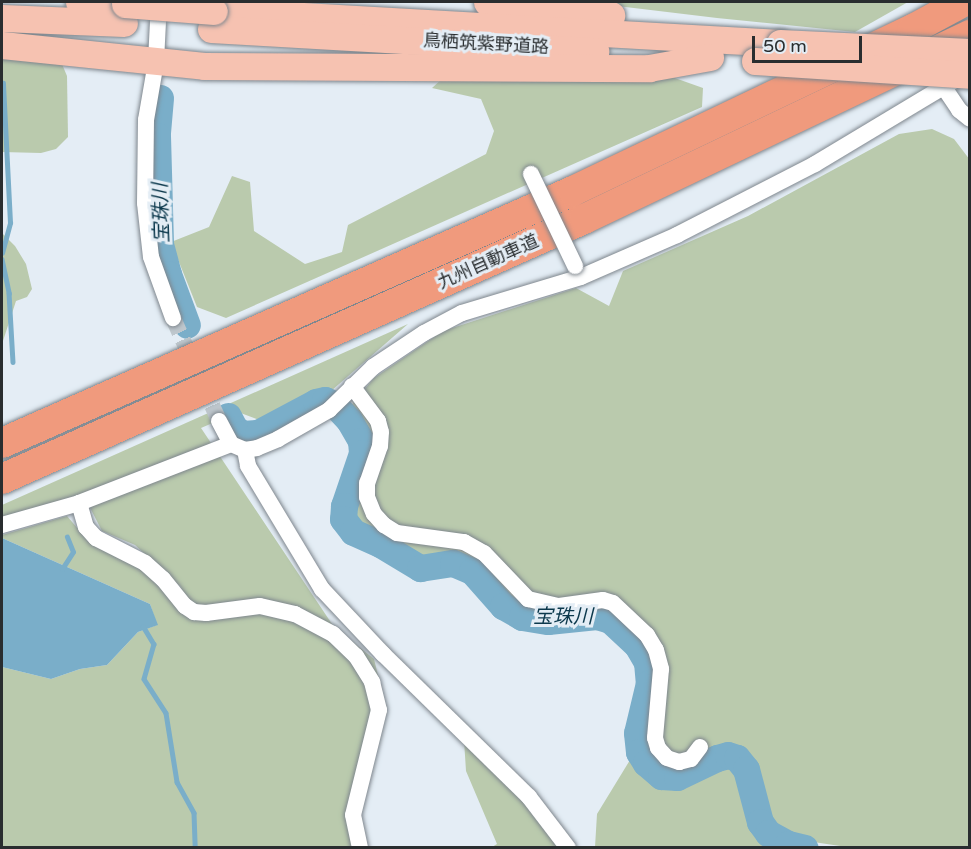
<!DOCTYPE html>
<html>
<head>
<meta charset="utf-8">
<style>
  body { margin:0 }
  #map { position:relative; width:971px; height:849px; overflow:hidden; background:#e4edf5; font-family:"Varela Round","Noto Sans JP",sans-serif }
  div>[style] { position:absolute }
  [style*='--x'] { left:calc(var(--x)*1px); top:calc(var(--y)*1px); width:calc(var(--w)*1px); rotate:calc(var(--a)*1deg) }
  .green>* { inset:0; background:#bacaad }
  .water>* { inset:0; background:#7aaec9 }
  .stream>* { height:4.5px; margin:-2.25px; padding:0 2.25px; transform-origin:2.25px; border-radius:2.25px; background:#7aaec9 }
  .river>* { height:27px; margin:-13.5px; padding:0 13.5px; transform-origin:13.5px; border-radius:13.5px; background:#7aaec9 }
  .street-tunnel>* { height:16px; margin-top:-8px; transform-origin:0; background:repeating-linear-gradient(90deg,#bfc7cd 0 16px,transparent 0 24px) }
  .roads { filter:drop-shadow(0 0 2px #7e868d) drop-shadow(0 0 2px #7e868d) }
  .street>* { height:16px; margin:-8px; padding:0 8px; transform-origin:8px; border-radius:8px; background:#fff }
  .primary>* { height:27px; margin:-13.5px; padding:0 13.5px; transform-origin:13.5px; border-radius:13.5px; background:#f6c2b1 }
  .highway>* { height:30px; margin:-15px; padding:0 15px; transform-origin:15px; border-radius:15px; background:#f09a7d }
  .bridges { filter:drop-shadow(0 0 2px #7e868d) drop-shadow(0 0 2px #7e868d) }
  .street-bridge>* { height:16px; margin:-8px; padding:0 8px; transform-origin:8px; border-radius:8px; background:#fff }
  .primary-bridge>* { height:27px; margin:-13.5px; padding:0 13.5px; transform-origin:13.5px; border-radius:13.5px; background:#f6c2b1 }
  span { translate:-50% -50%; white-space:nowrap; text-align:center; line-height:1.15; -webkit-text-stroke:6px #e4edf5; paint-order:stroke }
  .street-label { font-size:18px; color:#292d2f }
  .water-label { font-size:20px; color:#0b384c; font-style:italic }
  .frame { position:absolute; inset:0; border:3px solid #292d2f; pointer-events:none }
  .scale { position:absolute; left:752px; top:36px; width:110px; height:27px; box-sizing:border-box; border:3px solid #292d2f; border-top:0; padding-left:8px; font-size:18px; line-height:21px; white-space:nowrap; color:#292d2f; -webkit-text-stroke:4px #e4edf5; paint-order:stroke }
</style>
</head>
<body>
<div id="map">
  <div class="green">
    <div style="clip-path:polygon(584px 2px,908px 2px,855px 32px,717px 18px)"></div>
    <div style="clip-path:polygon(2px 39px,59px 57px,67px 76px,68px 137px,56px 149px,41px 153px,2px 152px)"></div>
    <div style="clip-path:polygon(672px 77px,703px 88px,702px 107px,226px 318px,197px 307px,171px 242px,209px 227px,232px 176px,250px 182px,254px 231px,305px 264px,342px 252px,348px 225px,486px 154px,494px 131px,481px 99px,432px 88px,443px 78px)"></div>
    <div style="clip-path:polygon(932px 129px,954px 139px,970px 160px,969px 847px,847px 847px,800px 840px,765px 821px,752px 762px,740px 752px,718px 750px,689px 767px,674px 770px,659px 765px,646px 749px,641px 732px,655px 680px,649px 654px,613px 616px,597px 611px,535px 614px,510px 601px,475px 564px,453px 559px,416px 559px,384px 535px,362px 527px,351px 508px,369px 445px,348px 409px,374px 378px,443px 331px,576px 288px,609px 306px,623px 271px,748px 216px,899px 134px)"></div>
    <div style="clip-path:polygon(2px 233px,15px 246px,26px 264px,32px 289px,27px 297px,16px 301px,2px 344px)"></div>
    <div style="clip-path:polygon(408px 324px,331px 391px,259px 420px,238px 412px,201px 428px,334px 627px,374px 659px,387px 712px,357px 805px,363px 847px,2px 847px,2px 667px,51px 679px,80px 669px,107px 665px,138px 632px,157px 625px,150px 604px,2px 538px,2px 535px,67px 516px,90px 543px,182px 588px,135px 545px,102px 531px,83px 494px,2px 517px,2px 505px)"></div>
    <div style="clip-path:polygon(464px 740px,521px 799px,561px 847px,492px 847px,497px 844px,466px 771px)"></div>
    <div style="clip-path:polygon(630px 760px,660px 789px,697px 781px,722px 766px,740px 773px,757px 830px,782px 847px,595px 847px,597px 814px)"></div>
  </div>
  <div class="water">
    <div style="clip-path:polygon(2px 538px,150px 604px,158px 625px,138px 632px,107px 665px,80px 669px,51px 679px,2px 667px)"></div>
  </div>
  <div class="stream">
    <div style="--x:2;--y:253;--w:31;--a:-75"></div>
    <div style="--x:10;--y:223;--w:140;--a:-92.9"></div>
    <div style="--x:2;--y:259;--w:35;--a:78"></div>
    <div style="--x:9;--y:293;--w:69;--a:86.7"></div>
    <div style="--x:62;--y:569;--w:20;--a:-57"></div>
    <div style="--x:73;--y:552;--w:16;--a:-112"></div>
    <div style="--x:143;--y:626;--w:21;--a:59"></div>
    <div style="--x:154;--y:644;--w:36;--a:106"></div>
    <div style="--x:144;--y:679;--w:40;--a:57.1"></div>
    <div style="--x:166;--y:713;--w:70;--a:80.9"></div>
    <div style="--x:177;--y:782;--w:35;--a:61"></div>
    <div style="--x:194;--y:813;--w:35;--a:88"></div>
  </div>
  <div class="river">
    <div style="--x:160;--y:98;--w:38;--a:95"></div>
    <div style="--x:157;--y:136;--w:108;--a:88.4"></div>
    <div style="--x:160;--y:244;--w:31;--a:75"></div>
    <div style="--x:168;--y:274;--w:54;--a:69.6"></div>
    <div style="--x:228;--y:416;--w:15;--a:62"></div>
    <div style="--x:235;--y:429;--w:9;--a:32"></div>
    <div style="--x:243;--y:434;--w:15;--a:-4"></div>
    <div style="--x:258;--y:433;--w:66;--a:-28.1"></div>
    <div style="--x:316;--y:402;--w:9;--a:-13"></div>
    <div style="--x:325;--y:400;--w:10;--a:24"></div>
    <div style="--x:334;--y:404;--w:22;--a:47"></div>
    <div style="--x:349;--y:420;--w:24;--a:60"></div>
    <div style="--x:361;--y:441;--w:12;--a:85"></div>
    <div style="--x:362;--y:453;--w:56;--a:108.8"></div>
    <div style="--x:344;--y:506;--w:13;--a:94"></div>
    <div style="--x:343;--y:519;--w:16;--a:52"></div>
    <div style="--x:353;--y:532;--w:30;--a:24"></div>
    <div style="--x:380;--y:544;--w:47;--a:31"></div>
    <div style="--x:420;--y:568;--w:33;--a:-9"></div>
    <div style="--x:453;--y:563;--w:21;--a:23"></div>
    <div style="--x:472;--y:571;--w:47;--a:48.5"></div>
    <div style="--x:503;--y:606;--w:22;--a:30"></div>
    <div style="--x:522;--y:617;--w:26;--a:9"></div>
    <div style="--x:548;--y:621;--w:49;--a:-5.8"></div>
    <div style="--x:597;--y:616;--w:14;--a:17"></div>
    <div style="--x:610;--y:620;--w:37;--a:43"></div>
    <div style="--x:637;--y:645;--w:20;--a:60"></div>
    <div style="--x:647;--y:662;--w:21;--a:85"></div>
    <div style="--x:649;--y:683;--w:51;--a:103.5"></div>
    <div style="--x:637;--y:733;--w:19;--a:84"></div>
    <div style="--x:639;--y:752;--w:13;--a:58"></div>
    <div style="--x:646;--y:763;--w:20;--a:41"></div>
    <div style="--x:661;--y:776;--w:16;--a:4"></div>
    <div style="--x:677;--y:777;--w:44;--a:-25.4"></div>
    <div style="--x:717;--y:758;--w:11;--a:-15"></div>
    <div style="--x:728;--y:755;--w:9;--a:18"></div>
    <div style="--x:737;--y:758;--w:14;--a:51"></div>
    <div style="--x:746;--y:769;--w:55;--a:75.2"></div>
    <div style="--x:760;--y:822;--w:14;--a:54"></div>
    <div style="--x:768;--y:833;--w:23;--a:29"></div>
    <div style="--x:788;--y:844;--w:17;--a:13"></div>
  </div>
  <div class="street-tunnel">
    <div style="--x:173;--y:318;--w:113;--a:65.9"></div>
  </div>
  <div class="roads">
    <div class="street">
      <div style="--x:159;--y:2;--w:60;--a:92.9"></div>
      <div style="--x:156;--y:62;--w:59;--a:99.8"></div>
      <div style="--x:146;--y:120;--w:83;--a:90.7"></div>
      <div style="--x:145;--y:203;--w:54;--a:83.7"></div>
      <div style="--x:151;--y:257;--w:65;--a:70.2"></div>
      <div style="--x:943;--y:86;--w:29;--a:56"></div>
      <div style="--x:959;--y:110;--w:14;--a:39"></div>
      <div style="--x:352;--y:386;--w:44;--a:53.4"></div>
      <div style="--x:378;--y:421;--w:11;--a:75"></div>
      <div style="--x:381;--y:432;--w:14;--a:94"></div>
      <div style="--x:380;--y:446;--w:39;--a:109"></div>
      <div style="--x:367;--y:483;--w:14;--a:90"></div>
      <div style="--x:367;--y:497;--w:18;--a:68"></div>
      <div style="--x:374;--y:514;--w:15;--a:48"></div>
      <div style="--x:384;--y:525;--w:15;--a:32"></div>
      <div style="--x:397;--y:533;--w:68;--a:7.7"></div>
      <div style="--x:464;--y:542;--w:23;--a:29"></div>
      <div style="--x:484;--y:553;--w:64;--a:46.3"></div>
      <div style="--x:528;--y:599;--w:32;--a:13"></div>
      <div style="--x:559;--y:606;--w:44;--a:-7.8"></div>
      <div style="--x:603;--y:600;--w:10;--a:17"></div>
      <div style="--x:613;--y:603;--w:47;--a:43.3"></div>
      <div style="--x:647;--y:635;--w:17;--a:59"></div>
      <div style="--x:656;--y:650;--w:20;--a:75"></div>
      <div style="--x:661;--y:669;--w:69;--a:95"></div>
      <div style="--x:655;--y:738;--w:10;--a:73"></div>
      <div style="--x:658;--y:748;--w:13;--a:48"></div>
      <div style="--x:667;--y:758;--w:13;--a:18"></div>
      <div style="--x:679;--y:762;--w:12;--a:-14"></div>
      <div style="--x:691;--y:759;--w:15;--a:-53"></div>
      <div style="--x:219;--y:421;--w:26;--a:62"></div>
      <div style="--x:231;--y:444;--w:15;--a:23"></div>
      <div style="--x:245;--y:450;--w:12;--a:-9"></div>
      <div style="--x:257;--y:448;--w:23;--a:-23"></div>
      <div style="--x:278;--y:439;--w:59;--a:-29.6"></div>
      <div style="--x:329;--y:410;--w:62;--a:-44.3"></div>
      <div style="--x:373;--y:367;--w:61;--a:-33.7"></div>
      <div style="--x:424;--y:333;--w:43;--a:-27.8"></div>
      <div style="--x:462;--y:313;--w:124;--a:-16.8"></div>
      <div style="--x:581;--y:277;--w:105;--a:-23.6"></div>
      <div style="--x:677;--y:235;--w:155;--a:-27.2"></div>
      <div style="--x:815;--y:164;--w:169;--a:-31"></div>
      <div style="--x:245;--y:450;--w:16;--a:79"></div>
      <div style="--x:248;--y:466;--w:144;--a:59"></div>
      <div style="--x:322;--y:589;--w:89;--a:46.8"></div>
      <div style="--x:383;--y:654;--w:204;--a:44.4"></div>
      <div style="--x:529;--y:797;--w:64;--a:52.6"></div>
      <div style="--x:79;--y:503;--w:25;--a:74"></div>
      <div style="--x:86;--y:527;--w:15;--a:48"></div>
      <div style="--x:96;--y:538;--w:55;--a:27"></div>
      <div style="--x:145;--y:563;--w:24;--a:42"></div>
      <div style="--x:163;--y:579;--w:35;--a:51"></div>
      <div style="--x:185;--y:606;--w:11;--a:34"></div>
      <div style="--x:194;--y:612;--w:12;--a:5"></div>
      <div style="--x:206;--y:613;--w:54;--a:-7.4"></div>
      <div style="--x:260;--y:606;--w:36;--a:13"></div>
      <div style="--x:295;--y:614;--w:43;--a:27.8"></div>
      <div style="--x:333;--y:634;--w:32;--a:44"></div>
      <div style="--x:356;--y:656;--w:31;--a:58"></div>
      <div style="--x:372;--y:682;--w:29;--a:76"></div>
      <div style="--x:379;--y:710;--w:108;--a:103.9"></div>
      <div style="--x:353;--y:815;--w:34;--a:78"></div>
      <div style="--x:2;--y:525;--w:80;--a:-15.9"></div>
      <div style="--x:79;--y:503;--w:163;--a:-21.2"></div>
    </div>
    <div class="primary">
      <div style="--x:79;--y:2;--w:46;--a:2.5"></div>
      <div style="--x:487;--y:2;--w:125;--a:6"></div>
      <div style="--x:214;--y:11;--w:567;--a:3.24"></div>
      <div style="--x:2;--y:18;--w:122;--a:2.3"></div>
      <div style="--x:211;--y:29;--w:385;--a:3.3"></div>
      <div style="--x:2;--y:45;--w:203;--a:5.9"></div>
      <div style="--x:204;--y:66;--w:445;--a:0.3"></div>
      <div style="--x:649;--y:68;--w:62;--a:-10.2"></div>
    </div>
    <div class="highway">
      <div style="--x:2;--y:443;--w:624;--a:-23.81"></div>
      <div style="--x:573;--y:191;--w:377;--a:-25.5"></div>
      <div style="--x:913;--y:29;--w:57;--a:-28.4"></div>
      <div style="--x:2;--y:479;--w:637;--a:-24.07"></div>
      <div style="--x:584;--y:219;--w:428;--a:-25.5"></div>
    </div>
  </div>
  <div class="bridges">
    <div class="street-bridge">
      <div style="--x:531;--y:174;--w:102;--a:64.4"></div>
    </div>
    <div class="primary-bridge">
      <div style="--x:125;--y:4;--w:89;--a:4.5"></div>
      <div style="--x:780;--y:43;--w:190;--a:2.7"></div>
      <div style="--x:755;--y:61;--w:215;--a:3.7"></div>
    </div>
  </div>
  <div class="street-label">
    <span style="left:486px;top:44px;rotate:3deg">鳥栖筑紫野道路</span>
    <span style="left:488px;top:262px;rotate:-24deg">九州自動車道</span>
  </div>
  <div class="water-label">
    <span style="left:162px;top:213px;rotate:-92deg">宝珠川</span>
    <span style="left:563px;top:617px">宝珠川</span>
  </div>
  <div class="frame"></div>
  <div class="scale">50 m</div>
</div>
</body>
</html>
